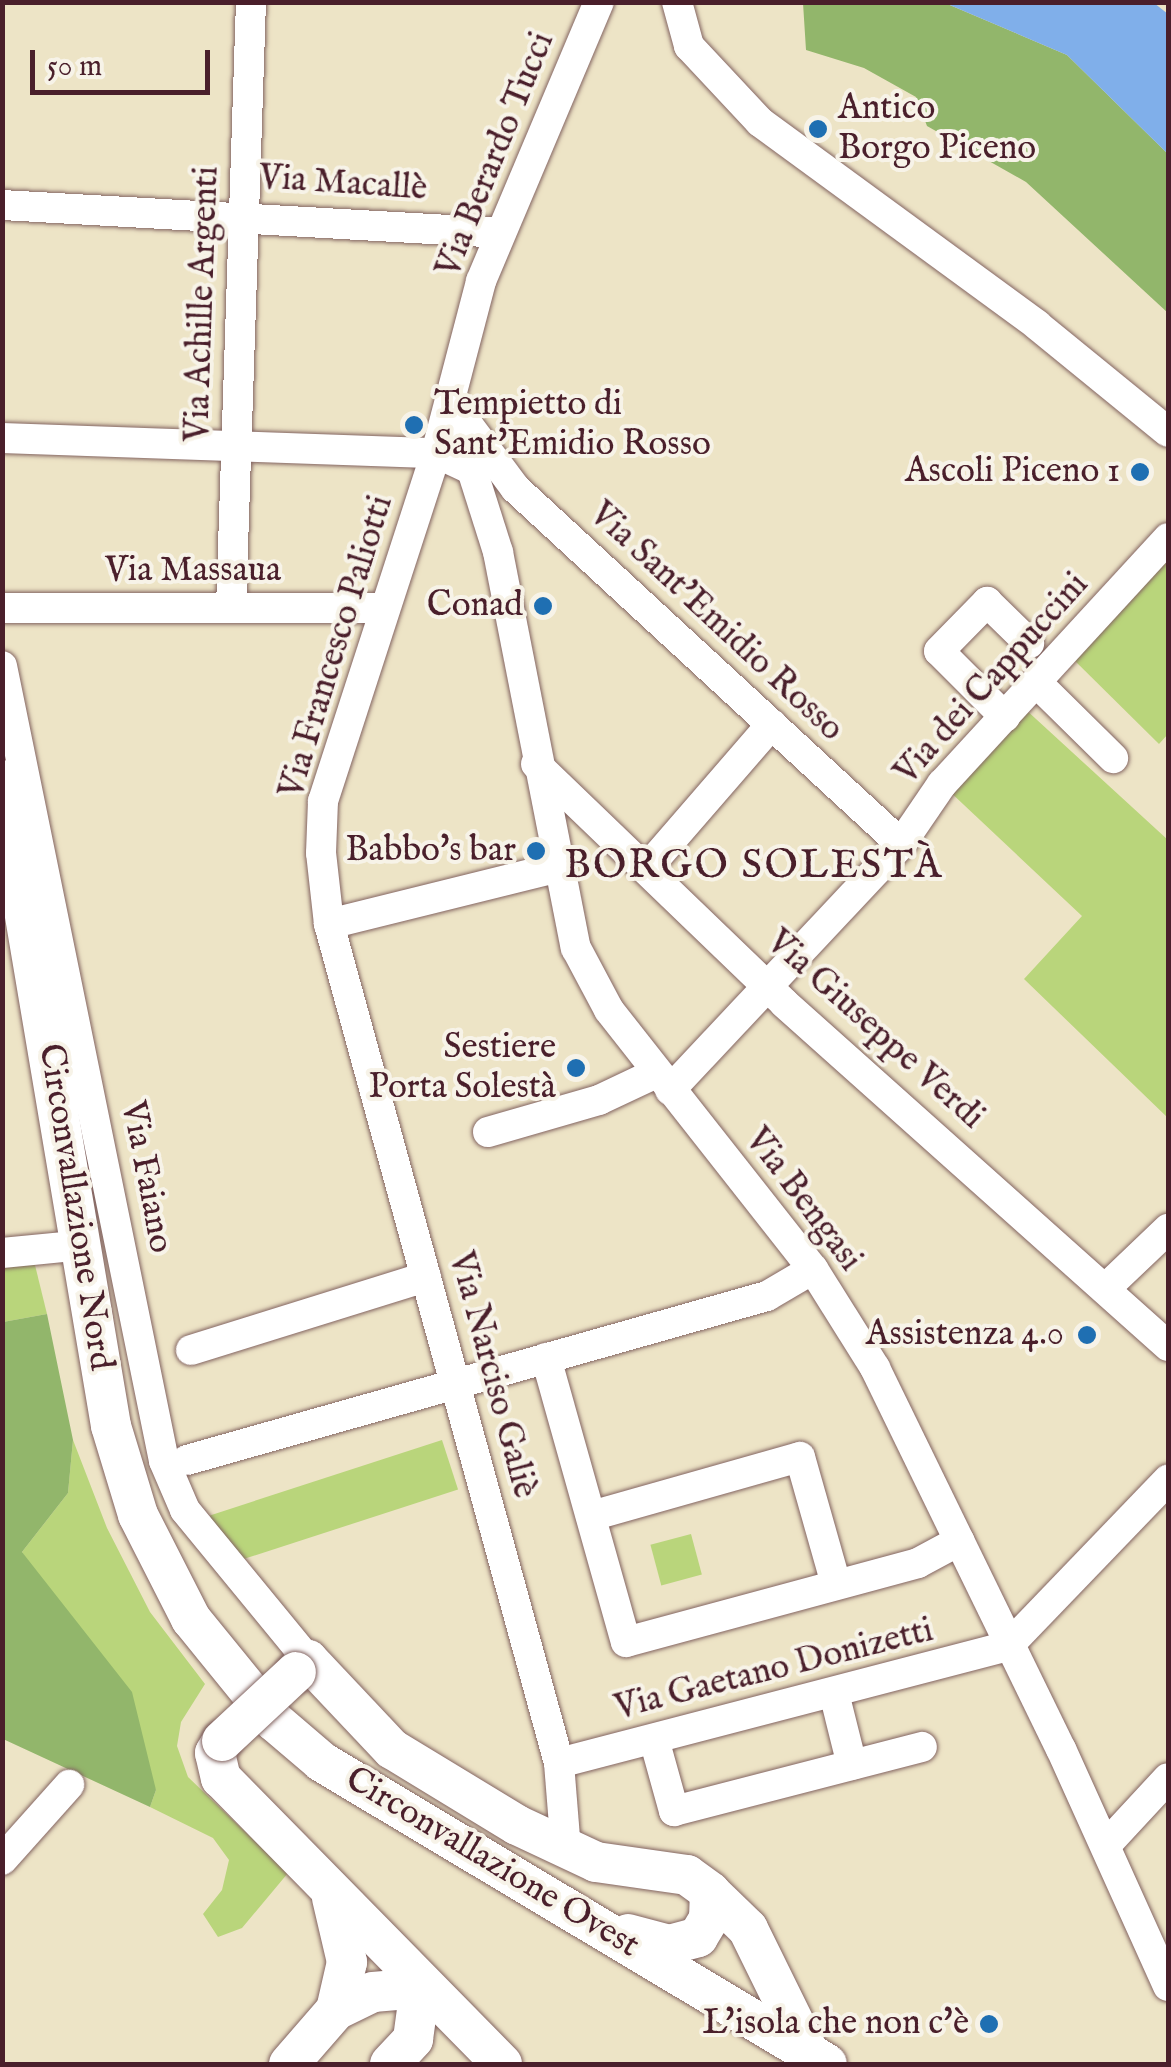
<!DOCTYPE html>
<html>
<head>
<meta charset="utf-8">
<style>
  body { margin:0 }
  #map { position:relative; width:1171px; height:2067px; overflow:hidden; background:#ede4c6; font-family:"IM FELL English",serif }
  div>[style] { position:absolute }
  [style*='--x'] { left:calc(var(--x)*1px); top:calc(var(--y)*1px); width:calc(var(--w)*1px); rotate:calc(var(--a)*1deg) }
  .green>* { inset:0; background:#b9d57b; transform-origin:0 0 }
  .forest>* { inset:0; background:#92b66b }
  .water>* { inset:0; background:#80afea }
  .roads { filter:drop-shadow(0 0 2px #836461) drop-shadow(0 0 2px #836461) }
  .minor>* { height:30px; margin:-15px; padding:0 15px; transform-origin:15px; border-radius:15px; background:#fff }
  .major>* { height:40px; margin:-20px; padding:0 20px; transform-origin:20px; border-radius:20px; background:#fff }
  .bridges { filter:drop-shadow(0 0 2px #836461) drop-shadow(0 0 2px #836461) }
  .major-bridge>* { height:40px; margin:-20px; padding:0 20px; transform-origin:20px; border-radius:20px; background:#fff }
  .dots>* { width:28px; height:28px; translate:-50% -50%; box-sizing:border-box; border:5px solid #f7f3e8; border-radius:50% }
  span { translate:-50% -50%; white-space:nowrap; text-align:center; line-height:1.15; -webkit-text-stroke:8px #f7f3e8; paint-order:stroke }
  .poi-label { font-size:35px; color:#4a1f2b }
  .left { translate:0 -50%; text-align:left }
  .right { translate:-100% -50%; text-align:right }
  .street-label { font-size:35px; color:#4a1f2b }
  .quarter-label { font-size:40px; color:#4a1f2b; letter-spacing:2.5px }
  .frame { position:absolute; inset:0; border:5px solid #4a1f2b; pointer-events:none }
  .scale { position:absolute; left:30px; top:50px; width:180px; height:45px; box-sizing:border-box; border:5px solid #4a1f2b; border-top:0; padding-left:12px; font-size:30px; line-height:35px; white-space:nowrap; color:#4a1f2b; -webkit-text-stroke:8px #f7f3e8; paint-order:stroke }
</style>
</head>
<body>
<div id="map">
  <div class="green">
    <div style="clip-path:polygon(1168px 557px,1168px 734px,1159px 744px,1071px 657px)"></div>
    <div style="clip-path:polygon(1024px 708px,1168px 840px,1168px 1118px,1024px 979px,1082px 916px,947px 789px)"></div>
    <div style="clip-path:polygon(33px 1257px,47px 1314px,3px 1322px,3px 1260px)"></div>
    <div style="clip-path:polygon(73px 1440px,107px 1528px,150px 1612px,205px 1684px,181px 1722px,177px 1746px,188px 1777px,288px 1873px,242px 1928px,218px 1937px,203px 1914px,222px 1890px,229px 1860px,213px 1838px,150px 1807px,156px 1790px,22px 1552px,68px 1493px)"></div>
    <div style="left:442px;top:1440px;width:52px;height:244px;rotate:72deg"></div>
    <div style="left:691px;top:1534px;width:42px;height:42px;rotate:75deg"></div>
  </div>
  <div class="forest">
    <div style="clip-path:polygon(803px 3px,945px 3px,1067px 55px,1168px 154px,1168px 313px,1026px 182px,927px 126px,916px 97px,864px 68px,806px 50px)"></div>
    <div style="clip-path:polygon(47px 1314px,73px 1440px,68px 1493px,22px 1552px,132px 1692px,156px 1790px,150px 1807px,3px 1739px,3px 1322px)"></div>
  </div>
  <div class="water">
    <div style="clip-path:polygon(945px 3px,1154px 3px,1168px 14px,1168px 154px,1067px 55px)"></div>
  </div>
  <div class="roads">
    <div class="minor">
      <div style="--x:677;--y:2;--w:46;--a:74.7"></div>
      <div style="--x:689;--y:46;--w:104;--a:46.9"></div>
      <div style="--x:760;--y:122;--w:343;--a:36.2"></div>
      <div style="--x:1037;--y:325;--w:169;--a:39.2"></div>
      <div style="--x:2;--y:205;--w:496;--a:3.2"></div>
      <div style="--x:451;--y:402;--w:107;--a:53.3"></div>
      <div style="--x:515;--y:488;--w:525;--a:42.68"></div>
      <div style="--x:2;--y:438;--w:434;--a:2"></div>
      <div style="--x:436;--y:453;--w:40;--a:25"></div>
      <div style="--x:472;--y:470;--w:86;--a:72.4"></div>
      <div style="--x:498;--y:552;--w:404;--a:78.9"></div>
      <div style="--x:576;--y:948;--w:70;--a:62"></div>
      <div style="--x:609;--y:1010;--w:330;--a:51.8"></div>
      <div style="--x:813;--y:1269;--w:117;--a:57.9"></div>
      <div style="--x:875;--y:1368;--w:424;--a:64"></div>
      <div style="--x:1061;--y:1749;--w:260;--a:65.7"></div>
      <div style="--x:2;--y:608;--w:382;--a:0"></div>
      <div style="--x:231;--y:608;--w:606;--a:-88.11"></div>
      <div style="--x:2;--y:666;--w:811;--a:78.48"></div>
      <div style="--x:164;--y:1461;--w:53;--a:66.8"></div>
      <div style="--x:185;--y:1510;--w:194;--a:50.6"></div>
      <div style="--x:1037;--y:683;--w:107;--a:44.6"></div>
      <div style="--x:1005;--y:717;--w:93;--a:-135"></div>
      <div style="--x:939;--y:651;--w:69;--a:-45.6"></div>
      <div style="--x:987;--y:602;--w:59;--a:44.3"></div>
      <div style="--x:536;--y:764;--w:344;--a:43.9"></div>
      <div style="--x:784;--y:1003;--w:515;--a:41.77"></div>
      <div style="--x:648;--y:867;--w:189;--a:-49.1"></div>
      <div style="--x:329;--y:924;--w:234;--a:-13.9"></div>
      <div style="--x:670;--y:1090;--w:337;--a:-46.8"></div>
      <div style="--x:901;--y:844;--w:73;--a:-55.7"></div>
      <div style="--x:942;--y:784;--w:334;--a:-47.4"></div>
      <div style="--x:488;--y:1132;--w:116;--a:-16.1"></div>
      <div style="--x:599;--y:1100;--w:63;--a:-25.3"></div>
      <div style="--x:2;--y:1253;--w:81;--a:-5.6"></div>
      <div style="--x:1106;--y:1288;--w:86;--a:-43.6"></div>
      <div style="--x:191;--y:1350;--w:246;--a:-17.3"></div>
      <div style="--x:546;--y:1358;--w:295;--a:74.3"></div>
      <div style="--x:626;--y:1642;--w:302;--a:-15.1"></div>
      <div style="--x:918;--y:1563;--w:47;--a:-28.2"></div>
      <div style="--x:187;--y:1460;--w:603;--a:-15.79"></div>
      <div style="--x:767;--y:1296;--w:53;--a:-30.4"></div>
      <div style="--x:591;--y:1516;--w:217;--a:-15.8"></div>
      <div style="--x:800;--y:1457;--w:132;--a:74.2"></div>
      <div style="--x:834;--y:1693;--w:74;--a:76"></div>
      <div style="--x:654;--y:1739;--w:75;--a:74.5"></div>
      <div style="--x:674;--y:1811;--w:256;--a:-14.5"></div>
      <div style="--x:559;--y:1763;--w:464;--a:-14.6"></div>
      <div style="--x:1008;--y:1646;--w:231;--a:-46.1"></div>
      <div style="--x:1106;--y:1845;--w:91;--a:-47.2"></div>
      <div style="--x:566;--y:1850;--w:87;--a:-94.6"></div>
      <div style="--x:559;--y:1763;--w:870;--a:-105.33"></div>
      <div style="--x:329;--y:924;--w:71;--a:-96.4"></div>
      <div style="--x:321;--y:853;--w:52;--a:-87.8"></div>
      <div style="--x:323;--y:801;--w:366;--a:-72"></div>
      <div style="--x:436;--y:453;--w:178;--a:-75.3"></div>
      <div style="--x:481;--y:281;--w:303;--a:-67.1"></div>
      <div style="--x:2;--y:1860;--w:101;--a:-48.2"></div>
    </div>
    <div class="major">
      <div style="--x:2;--y:780;--w:655;--a:80.42"></div>
      <div style="--x:111;--y:1426;--w:93;--a:73.1"></div>
      <div style="--x:138;--y:1515;--w:117;--a:63"></div>
      <div style="--x:191;--y:1619;--w:132;--a:50.9"></div>
      <div style="--x:274;--y:1721;--w:63;--a:40.5"></div>
      <div style="--x:322;--y:1762;--w:588;--a:30.88"></div>
      <div style="--x:296;--y:1672;--w:17;--a:-45"></div>
      <div style="--x:308;--y:1660;--w:122;--a:46.7"></div>
      <div style="--x:392;--y:1749;--w:146;--a:31.3"></div>
      <div style="--x:517;--y:1825;--w:87;--a:25.1"></div>
      <div style="--x:596;--y:1862;--w:92;--a:8.1"></div>
      <div style="--x:687;--y:1875;--w:29;--a:36"></div>
      <div style="--x:710;--y:1892;--w:53;--a:44.2"></div>
      <div style="--x:748;--y:1929;--w:143;--a:63.8"></div>
      <div style="--x:222;--y:1741;--w:14;--a:120"></div>
      <div style="--x:215;--y:1753;--w:26;--a:77"></div>
      <div style="--x:221;--y:1778;--w:401;--a:45.5"></div>
      <div style="--x:332;--y:1898;--w:66;--a:76.8"></div>
      <div style="--x:347;--y:1962;--w:49;--a:102.9"></div>
      <div style="--x:628;--y:1934;--w:42;--a:15"></div>
      <div style="--x:669;--y:1945;--w:30;--a:-15"></div>
      <div style="--x:698;--y:1937;--w:21;--a:-59"></div>
      <div style="--x:709;--y:1919;--w:27;--a:-88"></div>
      <div style="--x:289;--y:2064;--w:72;--a:-49"></div>
      <div style="--x:336;--y:2010;--w:41;--a:-25.9"></div>
      <div style="--x:373;--y:1992;--w:47;--a:-4.9"></div>
      <div style="--x:390;--y:2064;--w:34;--a:-47"></div>
      <div style="--x:413;--y:2039;--w:51;--a:-82.2"></div>
    </div>
  </div>
  <div class="bridges">
    <div class="major-bridge">
      <div style="--x:222;--y:1741;--w:101;--a:-43"></div>
    </div>
  </div>
  <div class="dots">
    <div style="left:818px;top:129px;background:#1f6fb2"></div>
    <div style="left:414px;top:425px;background:#1f6fb2"></div>
    <div style="left:1140px;top:472px;background:#1f6fb2"></div>
    <div style="left:543px;top:606px;background:#1f6fb2"></div>
    <div style="left:536px;top:851px;background:#1f6fb2"></div>
    <div style="left:576px;top:1068px;background:#1f6fb2"></div>
    <div style="left:1087px;top:1335px;background:#1f6fb2"></div>
    <div style="left:989px;top:2024px;background:#1f6fb2"></div>
  </div>
  <div class="poi-label">
    <span class="left" style="left:838px;top:129px">Antico<br>Borgo Piceno</span>
    <span class="left" style="left:434px;top:425px">Tempietto di<br>Sant'Emidio Rosso</span>
    <span class="right" style="left:1120px;top:472px">Ascoli Piceno 1</span>
    <span class="right" style="left:523px;top:606px">Conad</span>
    <span class="right" style="left:516px;top:851px">Babbo's bar</span>
    <span class="right" style="left:556px;top:1068px">Sestiere<br>Porta Solestà</span>
    <span class="right" style="left:1064px;top:1335px">Assistenza 4.0</span>
    <span class="right" style="left:969px;top:2024px">L'isola che non c'è</span>
  </div>
  <div class="street-label">
    <span style="left:496px;top:155px;rotate:-68deg">Via Berardo Tucci</span>
    <span style="left:343px;top:184px;rotate:4deg">Via Macallè</span>
    <span style="left:203px;top:304px;rotate:-88deg">Via Achille Argenti</span>
    <span style="left:193px;top:571px">Via Massaua</span>
    <span style="left:716px;top:622px;rotate:43deg">Via Sant'Emidio Rosso</span>
    <span style="left:337px;top:647px;rotate:-73deg">Via Francesco Paliotti</span>
    <span style="left:992px;top:679px;rotate:-48deg">Via dei Cappuccini</span>
    <span style="left:875px;top:1030px;rotate:42deg">Via Giuseppe Verdi</span>
    <span style="left:146px;top:1177px;rotate:79deg">Via Faiano</span>
    <span style="left:803px;top:1200px;rotate:53deg">Via Bengasi</span>
    <span style="left:75px;top:1207px;rotate:81deg">Circonvallazione Nord</span>
    <span style="left:492px;top:1375px;rotate:75deg">Via Narciso Galiè</span>
    <span style="left:774px;top:1670px;rotate:-14deg">Via Gaetano Donizetti</span>
    <span style="left:492px;top:1863px;rotate:31deg">Circonvallazione Ovest</span>
  </div>
  <div class="quarter-label">
    <span style="left:754px;top:867px">BORGO SOLESTÀ</span>
  </div>
  <div class="frame"></div>
  <div class="scale">50 m</div>
</div>
</body>
</html>
